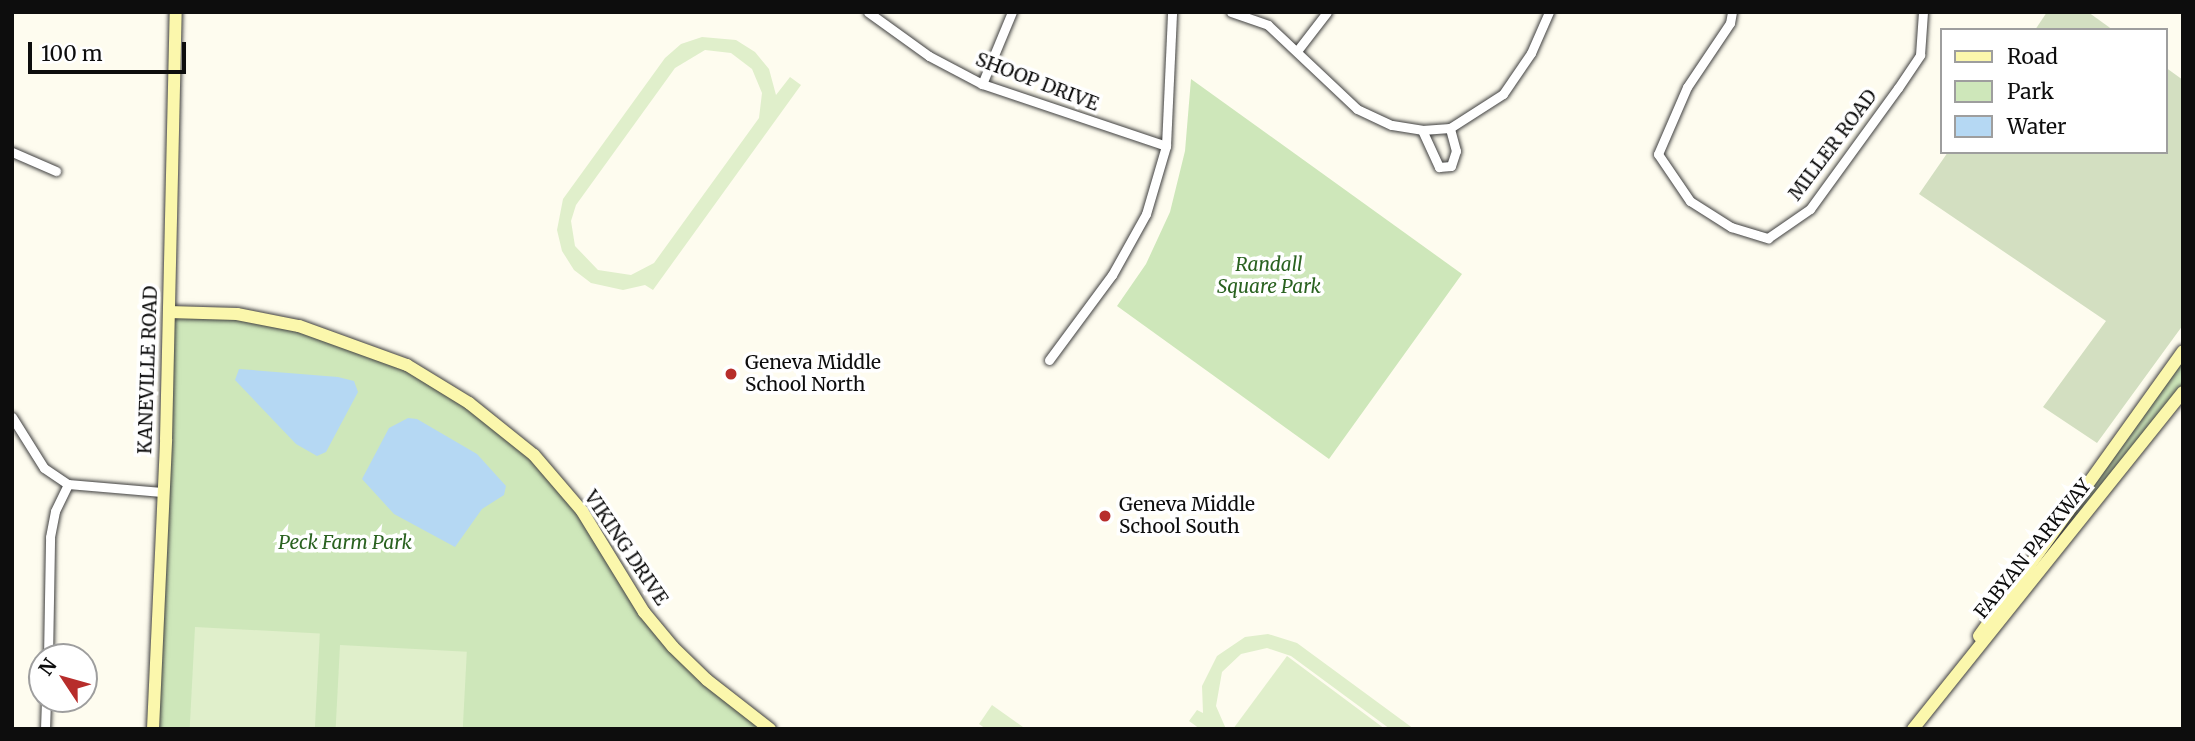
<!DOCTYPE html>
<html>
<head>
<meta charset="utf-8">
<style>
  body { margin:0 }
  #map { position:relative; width:2195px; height:741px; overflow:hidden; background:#fefcef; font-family:Merriweather,serif }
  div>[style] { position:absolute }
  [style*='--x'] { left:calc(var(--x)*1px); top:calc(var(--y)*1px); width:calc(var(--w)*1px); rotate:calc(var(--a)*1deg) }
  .green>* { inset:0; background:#cee7ba }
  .cemetery>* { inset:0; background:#d3dfc1 }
  .pitch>* { inset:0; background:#e0efcb; transform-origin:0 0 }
  .water>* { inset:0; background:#b5d8f3 }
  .roads { filter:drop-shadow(0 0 2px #404040) drop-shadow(0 0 2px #404040) }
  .street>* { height:9px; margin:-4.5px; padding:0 4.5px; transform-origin:4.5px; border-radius:4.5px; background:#fff }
  .secondary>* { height:12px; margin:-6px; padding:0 6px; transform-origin:6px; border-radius:6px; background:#fbf7ac }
  .dots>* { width:19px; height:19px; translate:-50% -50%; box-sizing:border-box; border:4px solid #fff; border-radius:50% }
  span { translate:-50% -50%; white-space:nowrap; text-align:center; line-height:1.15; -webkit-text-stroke:7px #fff; paint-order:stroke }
  .street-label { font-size:19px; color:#0d0d0d }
  .park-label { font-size:19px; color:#2a6220; font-style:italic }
  .poi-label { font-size:19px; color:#0d0d0d }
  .left { translate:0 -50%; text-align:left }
  .frame { position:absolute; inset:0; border:14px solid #0d0d0d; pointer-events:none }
  .legend { position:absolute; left:1940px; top:28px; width:228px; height:126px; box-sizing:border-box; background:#fff; border:2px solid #9e9e9e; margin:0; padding:9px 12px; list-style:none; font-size:21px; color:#0d0d0d }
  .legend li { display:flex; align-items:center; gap:14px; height:35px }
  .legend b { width:35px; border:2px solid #9e9e9e }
  .north { position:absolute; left:28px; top:643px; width:70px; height:70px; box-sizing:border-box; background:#fff; border:2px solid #9e9e9e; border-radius:50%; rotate:306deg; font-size:19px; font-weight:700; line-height:28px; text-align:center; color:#0d0d0d }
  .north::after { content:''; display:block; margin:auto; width:24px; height:32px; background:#b72d2b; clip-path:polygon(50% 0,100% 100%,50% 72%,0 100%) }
  .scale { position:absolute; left:28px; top:42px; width:158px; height:32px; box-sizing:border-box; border:4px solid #0d0d0d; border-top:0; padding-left:9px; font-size:21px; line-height:24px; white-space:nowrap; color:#0d0d0d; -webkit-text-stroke:5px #fff; paint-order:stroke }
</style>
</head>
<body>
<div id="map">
  <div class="green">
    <div style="clip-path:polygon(1191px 79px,1462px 274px,1329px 459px,1117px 306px,1146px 264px,1170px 212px,1185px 151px)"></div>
    <div style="clip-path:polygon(169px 312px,299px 326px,407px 365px,534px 455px,673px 647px,770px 729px,158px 729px)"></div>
    <div style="clip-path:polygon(2183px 360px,2183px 384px,2015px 593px)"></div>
  </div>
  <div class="cemetery">
    <div style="clip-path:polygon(2047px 12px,2088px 12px,2113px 30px,2035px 30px)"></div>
    <div style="clip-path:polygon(2165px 67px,2183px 80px,2183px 325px,2097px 443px,2043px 407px,2106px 321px,1919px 194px,1948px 152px,2165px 152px)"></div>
  </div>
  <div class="pitch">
    <div style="clip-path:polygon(evenodd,702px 37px,736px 40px,755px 52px,769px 69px,776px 95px,790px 77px,801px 85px,653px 290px,645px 285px,623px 290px,591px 283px,574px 270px,562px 251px,557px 230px,563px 199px,665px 58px,681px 44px,702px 37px,705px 50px,731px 53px,752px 69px,762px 93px,759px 118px,654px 263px,631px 275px,598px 270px,575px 246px,571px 221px,576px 205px,675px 68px,705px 50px)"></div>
    <div style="left:195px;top:627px;width:125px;height:102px;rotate:3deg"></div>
    <div style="clip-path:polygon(1268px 634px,1297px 643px,1414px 729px,1390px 729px,1291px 656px,1267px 648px,1241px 654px,1222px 672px,1216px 706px,1226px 729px,1200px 729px,1189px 721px,1197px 710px,1203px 713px,1202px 686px,1217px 656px,1245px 637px)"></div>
    <div style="left:340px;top:645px;width:127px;height:84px;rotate:3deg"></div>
    <div style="clip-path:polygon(1287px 656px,1385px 729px,1233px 729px)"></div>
    <div style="clip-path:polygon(992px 705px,1023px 727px,1022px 729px,986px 729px,979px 724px)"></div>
  </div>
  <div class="water">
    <div style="clip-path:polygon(239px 369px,338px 377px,354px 381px,358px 392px,326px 452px,317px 456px,296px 444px,235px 380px)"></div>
    <div style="clip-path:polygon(408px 418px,417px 419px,477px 454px,506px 486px,504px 495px,482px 509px,455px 547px,394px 514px,362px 479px,389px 428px)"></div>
  </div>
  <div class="roads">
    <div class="street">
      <div style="--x:868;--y:12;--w:75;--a:35.8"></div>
      <div style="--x:929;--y:56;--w:60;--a:27.8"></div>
      <div style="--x:982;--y:84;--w:194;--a:18.6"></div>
      <div style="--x:1231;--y:12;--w:39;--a:19"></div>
      <div style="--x:1268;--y:25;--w:122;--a:43.3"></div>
      <div style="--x:1357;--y:109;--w:38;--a:25"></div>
      <div style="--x:1392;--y:125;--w:30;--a:9"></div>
      <div style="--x:1422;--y:130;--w:28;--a:-4"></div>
      <div style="--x:1450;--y:128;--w:63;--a:-32.7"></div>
      <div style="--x:1503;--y:94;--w:50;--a:-55.7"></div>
      <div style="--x:1531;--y:53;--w:45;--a:-66.3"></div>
      <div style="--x:1732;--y:12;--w:11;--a:100"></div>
      <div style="--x:1730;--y:23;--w:77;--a:123.9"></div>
      <div style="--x:1687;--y:87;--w:73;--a:113.4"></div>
      <div style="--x:1658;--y:154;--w:57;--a:55.8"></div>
      <div style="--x:1690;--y:201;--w:49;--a:32.4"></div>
      <div style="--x:1731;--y:227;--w:39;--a:17"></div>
      <div style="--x:1768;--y:238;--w:51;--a:-34.6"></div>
      <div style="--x:1810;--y:209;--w:150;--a:-54"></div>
      <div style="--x:1898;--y:88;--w:40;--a:-56"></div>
      <div style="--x:1920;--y:55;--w:43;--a:-86"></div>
      <div style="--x:1297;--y:51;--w:49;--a:-52.4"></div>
      <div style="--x:982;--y:84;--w:78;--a:-67.4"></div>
      <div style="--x:1422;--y:130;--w:41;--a:65.3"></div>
      <div style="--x:1439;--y:167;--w:12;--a:-5"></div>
      <div style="--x:1451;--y:166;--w:16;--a:-72"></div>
      <div style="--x:1456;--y:151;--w:24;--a:-105"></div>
      <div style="--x:12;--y:152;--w:48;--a:23.4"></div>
      <div style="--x:1049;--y:360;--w:106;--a:-53.5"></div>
      <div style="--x:1112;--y:275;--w:70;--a:-60.9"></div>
      <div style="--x:1146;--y:214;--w:71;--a:-73.6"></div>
      <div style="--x:1166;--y:146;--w:134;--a:-87.4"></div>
      <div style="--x:12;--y:417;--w:60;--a:57.9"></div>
      <div style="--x:44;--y:468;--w:29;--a:34"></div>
      <div style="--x:68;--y:484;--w:94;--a:4.9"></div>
      <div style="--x:48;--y:657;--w:120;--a:-89"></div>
      <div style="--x:50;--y:537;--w:26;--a:-79"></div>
      <div style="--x:55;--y:511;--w:30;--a:-64"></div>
      <div style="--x:45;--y:729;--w:30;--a:-88"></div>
    </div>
    <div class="secondary">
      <div style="--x:169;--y:312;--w:68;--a:1.7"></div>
      <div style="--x:237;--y:314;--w:63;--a:11"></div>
      <div style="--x:299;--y:326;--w:115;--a:19.9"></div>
      <div style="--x:407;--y:365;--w:73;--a:31.5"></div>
      <div style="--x:469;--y:403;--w:83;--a:38.7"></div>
      <div style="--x:534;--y:455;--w:74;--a:49.4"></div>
      <div style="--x:582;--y:511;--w:119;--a:58.5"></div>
      <div style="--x:644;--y:612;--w:45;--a:50.4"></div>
      <div style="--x:673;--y:647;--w:47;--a:44.1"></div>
      <div style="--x:707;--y:680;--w:80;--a:37.9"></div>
      <div style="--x:1979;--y:636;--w:350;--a:-54.4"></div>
      <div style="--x:153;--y:729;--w:290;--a:-87.4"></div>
      <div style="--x:166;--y:439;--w:427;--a:-88.7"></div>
      <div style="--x:1913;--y:729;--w:432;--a:-51.3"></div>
    </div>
  </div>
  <div class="dots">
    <div style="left:731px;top:374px;background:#b72d2b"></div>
    <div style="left:1105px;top:516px;background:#b72d2b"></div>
  </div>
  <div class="street-label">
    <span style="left:1037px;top:82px;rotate:21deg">SHOOP DRIVE</span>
    <span style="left:1833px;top:145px;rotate:-53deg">MILLER ROAD</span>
    <span style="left:148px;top:370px;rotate:-88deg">KANEVILLE ROAD</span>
    <span style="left:626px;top:548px;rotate:56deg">VIKING DRIVE</span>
    <span style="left:2033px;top:549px;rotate:-51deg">FABYAN PARKWAY</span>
  </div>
  <div class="park-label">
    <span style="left:1269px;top:276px">Randall<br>Square Park</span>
    <span style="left:345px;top:543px">Peck Farm Park</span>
  </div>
  <div class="poi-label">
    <span class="left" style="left:745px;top:374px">Geneva Middle<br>School North</span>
    <span class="left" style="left:1119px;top:516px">Geneva Middle<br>School South</span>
  </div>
  <div class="frame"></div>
  <ul class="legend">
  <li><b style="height:9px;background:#fbf7ac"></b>Road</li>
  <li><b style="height:19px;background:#cee7ba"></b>Park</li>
  <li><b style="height:19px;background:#b5d8f3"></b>Water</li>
  </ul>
  <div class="north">N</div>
  <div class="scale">100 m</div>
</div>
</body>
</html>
